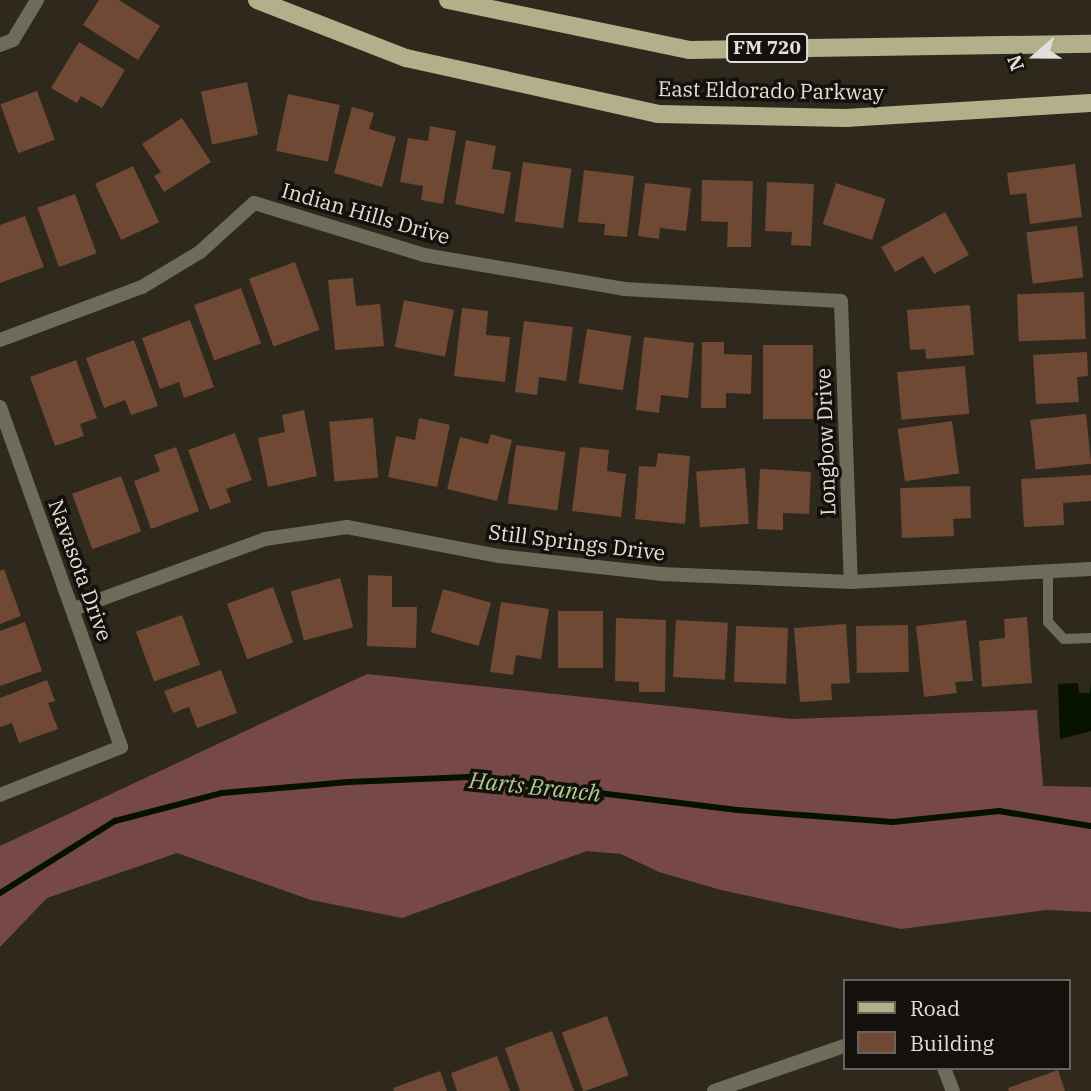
<!DOCTYPE html>
<html>
<head>
<meta charset="utf-8">
<style>
  body { margin:0 }
  #map { position:relative; width:1091px; height:1091px; overflow:hidden; background:#2e281d; font-family:"IBM Plex Serif",serif }
  div>[style] { position:absolute }
  [style*='--x'] { left:calc(var(--x)*1px); top:calc(var(--y)*1px); width:calc(var(--w)*1px); rotate:calc(var(--a)*1deg) }
  .forest>* { inset:0; background:#764948 }
  .water>* { inset:0; background:#061200 }
  .stream>* { height:6px; margin:-3px; padding:0 3px; transform-origin:3px; border-radius:3px; background:#061200 }
  .building>* { inset:0; background:#6f4934; transform-origin:0 0 }
  .service>* { height:10px; margin:-5px; padding:0 5px; transform-origin:5px; border-radius:5px; background:#6d6c5a }
  .minor>* { height:14px; margin:-7px; padding:0 7px; transform-origin:7px; border-radius:7px; background:#6d6c5a }
  .primary>* { height:18px; margin:-9px; padding:0 9px; transform-origin:9px; border-radius:9px; background:#b2b08a }
  span { translate:-50% -50%; white-space:nowrap; text-align:center; line-height:1.15; -webkit-text-stroke:7px #14110c; paint-order:stroke }
  .shield-label span { padding:2px 5px; background:#14110c; border:2px solid; border-radius:5px; -webkit-text-stroke-width:0 }
  .shield-label { font-size:19px; color:#e3dfd8; font-weight:700 }
  .street-label { font-size:21px; color:#e3dfd8 }
  .water-label { font-size:23px; color:#abce90; font-style:italic }
  .legend { position:absolute; left:843px; top:979px; width:228px; height:91px; box-sizing:border-box; background:#14110c; border:2px solid #67635e; margin:0; padding:9px 12px; list-style:none; font-size:21px; color:#e3dfd8 }
  .legend li { display:flex; align-items:center; gap:14px; height:35px }
  .legend b { width:35px; border:2px solid #67635e }
  .north { position:absolute; left:1000px; top:21px; width:70px; height:70px; -webkit-text-stroke:5px #14110c; paint-order:stroke; rotate:250deg; font-size:19px; font-weight:700; line-height:28px; text-align:center; color:#e3dfd8 }
  .north::after { content:''; display:block; margin:auto; width:24px; height:32px; background:#e3dfd8; clip-path:polygon(50% 0,100% 100%,50% 72%,0 100%) }
</style>
</head>
<body>
<div id="map">
  <div class="forest">
    <div style="clip-path:polygon(367px 674px,792px 719px,1037px 710px,1043px 786px,1091px 787px,1091px 912px,1046px 910px,901px 929px,721px 890px,659px 872px,621px 854px,587px 851px,402px 918px,311px 900px,177px 853px,47px 898px,0 947px,0 846px)"></div>
  </div>
  <div class="water">
    <div style="clip-path:polygon(1091px 682px,1091px 731px,1060px 739px,1058px 684px,1078px 683px,1079px 693px,1090px 693px)"></div>
  </div>
  <div class="stream">
    <div style="--x:0;--y:893;--w:136;--a:-32.1"></div>
    <div style="--x:115;--y:821;--w:111;--a:-14.7"></div>
    <div style="--x:222;--y:793;--w:127;--a:-5"></div>
    <div style="--x:349;--y:782;--w:120;--a:-2.4"></div>
    <div style="--x:469;--y:777;--w:270;--a:7"></div>
    <div style="--x:737;--y:810;--w:156;--a:4.4"></div>
    <div style="--x:893;--y:822;--w:107;--a:-5.9"></div>
    <div style="--x:999;--y:811;--w:93;--a:9.3"></div>
  </div>
  <div class="building">
    <div style="clip-path:polygon(99px 0,119px 0,160px 26px,138px 60px,83px 25px)"></div>
    <div style="clip-path:polygon(79px 42px,125px 70px,102px 108px,81px 96px,77px 103px,51px 88px)"></div>
    <div style="left:247px;top:82px;width:54px;height:47px;rotate:78deg"></div>
    <div style="left:37px;top:91px;width:52px;height:39px;rotate:70deg"></div>
    <div style="left:288px;top:94px;width:53px;height:58px;rotate:12deg"></div>
    <div style="clip-path:polygon(352px 107px,374px 113px,369px 129px,396px 137px,382px 187px,334px 173px)"></div>
    <div style="clip-path:polygon(182px 118px,211px 162px,164px 192px,154px 176px,161px 172px,142px 144px)"></div>
    <div style="clip-path:polygon(430px 126px,456px 131px,443px 204px,421px 200px,423px 186px,400px 182px,408px 138px,428px 141px)"></div>
    <div style="clip-path:polygon(466px 140px,496px 146px,492px 169px,511px 172px,504px 214px,455px 204px)"></div>
    <div style="left:523px;top:162px;width:49px;height:60px;rotate:8deg"></div>
    <div style="clip-path:polygon(1075px 164px,1082px 217px,1030px 224px,1026px 193px,1010px 195px,1007px 173px)"></div>
    <div style="left:133px;top:166px;width:62px;height:42px;rotate:65deg"></div>
    <div style="clip-path:polygon(584px 170px,634px 176px,627px 237px,604px 235px,605px 224px,578px 222px)"></div>
    <div style="clip-path:polygon(702px 180px,753px 181px,751px 247px,727px 247px,728px 222px,701px 221px)"></div>
    <div style="clip-path:polygon(767px 182px,814px 184px,811px 246px,791px 245px,792px 232px,765px 231px)"></div>
    <div style="clip-path:polygon(645px 183px,691px 188px,686px 231px,660px 228px,659px 239px,638px 236px)"></div>
    <div style="left:836px;top:183px;width:52px;height:43px;rotate:18deg"></div>
    <div style="left:75px;top:194px;width:63px;height:40px;rotate:70deg"></div>
    <div style="clip-path:polygon(945px 212px,969px 255px,934px 274px,923px 256px,895px 272px,881px 247px)"></div>
    <div style="clip-path:polygon(25px 216px,44px 267px,0 283px,0 225px)"></div>
    <div style="left:1077px;top:226px;width:52px;height:51px;rotate:83deg"></div>
    <div style="left:295px;top:262px;width:72px;height:49px;rotate:70deg"></div>
    <div style="clip-path:polygon(353px 278px,356px 306px,380px 304px,384px 346px,335px 350px,328px 280px)"></div>
    <div style="left:241px;top:288px;width:59px;height:50px;rotate:70deg"></div>
    <div style="left:1084px;top:292px;width:47px;height:67px;rotate:88deg"></div>
    <div style="left:404px;top:300px;width:51px;height:48px;rotate:11deg"></div>
    <div style="clip-path:polygon(970px 305px,974px 355px,926px 359px,925px 349px,910px 350px,907px 310px)"></div>
    <div style="clip-path:polygon(462px 308px,488px 311px,486px 335px,510px 337px,505px 382px,454px 376px)"></div>
    <div style="clip-path:polygon(190px 320px,214px 387px,184px 398px,179px 382px,160px 389px,142px 338px)"></div>
    <div style="clip-path:polygon(524px 321px,573px 327px,566px 381px,539px 377px,537px 395px,515px 392px)"></div>
    <div style="left:587px;top:329px;width:45px;height:55px;rotate:9deg"></div>
    <div style="clip-path:polygon(644px 337px,694px 343px,688px 398px,661px 395px,659px 413px,636px 410px)"></div>
    <div style="clip-path:polygon(134px 340px,158px 406px,131px 415px,125px 400px,104px 408px,86px 358px)"></div>
    <div style="clip-path:polygon(702px 342px,724px 342px,724px 354px,752px 355px,751px 394px,726px 393px,726px 408px,701px 408px)"></div>
    <div style="left:763px;top:345px;width:50px;height:74px"></div>
    <div style="clip-path:polygon(1087px 352px,1088px 376px,1077px 377px,1079px 402px,1036px 404px,1033px 355px)"></div>
    <div style="clip-path:polygon(76px 360px,97px 418px,80px 424px,84px 436px,55px 446px,30px 377px)"></div>
    <div style="left:965px;top:366px;width:48px;height:68px;rotate:85deg"></div>
    <div style="clip-path:polygon(304px 410px,317px 476px,268px 487px,258px 438px,285px 432px,282px 415px)"></div>
    <div style="left:1086px;top:414px;width:50px;height:56px;rotate:84deg"></div>
    <div style="left:373px;top:418px;width:60px;height:44px;rotate:85deg"></div>
    <div style="clip-path:polygon(419px 418px,450px 425px,437px 487px,388px 477px,396px 436px,415px 440px)"></div>
    <div style="left:952px;top:421px;width:53px;height:55px;rotate:82deg"></div>
    <div style="clip-path:polygon(235px 433px,252px 480px,226px 489px,231px 502px,210px 510px,188px 450px)"></div>
    <div style="clip-path:polygon(491px 434px,512px 440px,497px 501px,447px 489px,460px 437px,488px 444px)"></div>
    <div style="left:516px;top:445px;width:50px;height:59px;rotate:8deg"></div>
    <div style="clip-path:polygon(176px 447px,199px 511px,151px 529px,134px 481px,160px 471px,154px 455px)"></div>
    <div style="clip-path:polygon(580px 447px,609px 450px,607px 471px,626px 474px,621px 517px,572px 511px)"></div>
    <div style="clip-path:polygon(658px 453px,690px 456px,685px 524px,635px 519px,639px 466px,656px 467px)"></div>
    <div style="left:745px;top:468px;width:56px;height:49px;rotate:86deg"></div>
    <div style="clip-path:polygon(760px 469px,811px 472px,809px 514px,783px 513px,783px 530px,757px 529px)"></div>
    <div style="clip-path:polygon(1091px 475px,1091px 501px,1063px 503px,1064px 525px,1024px 527px,1021px 479px)"></div>
    <div style="left:121px;top:476px;width:59px;height:52px;rotate:70deg"></div>
    <div style="clip-path:polygon(970px 486px,971px 518px,953px 519px,954px 536px,902px 538px,900px 488px)"></div>
    <div style="clip-path:polygon(4px 569px,21px 616px,0 624px,0 571px)"></div>
    <div style="clip-path:polygon(368px 575px,392px 576px,392px 607px,417px 607px,416px 648px,367px 646px)"></div>
    <div style="left:340px;top:578px;width:51px;height:51px;rotate:75deg"></div>
    <div style="left:273px;top:587px;width:59px;height:49px;rotate:70deg"></div>
    <div style="left:443px;top:589px;width:50px;height:45px;rotate:16deg"></div>
    <div style="clip-path:polygon(501px 602px,549px 609px,541px 659px,516px 655px,513px 675px,490px 672px)"></div>
    <div style="left:558px;top:611px;width:45px;height:57px"></div>
    <div style="left:182px;top:615px;width:53px;height:49px;rotate:70deg"></div>
    <div style="clip-path:polygon(1027px 617px,1032px 683px,982px 687px,979px 641px,1005px 638px,1004px 619px)"></div>
    <div style="clip-path:polygon(616px 618px,666px 620px,665px 692px,639px 692px,639px 682px,615px 681px)"></div>
    <div style="left:676px;top:620px;width:52px;height:57px;rotate:3deg"></div>
    <div style="clip-path:polygon(966px 620px,973px 681px,955px 682px,957px 693px,924px 697px,916px 626px)"></div>
    <div style="clip-path:polygon(25px 622px,42px 671px,0 686px,0 631px)"></div>
    <div style="clip-path:polygon(846px 624px,850px 683px,831px 684px,832px 700px,800px 702px,794px 628px)"></div>
    <div style="left:908px;top:625px;width:47px;height:52px;rotate:89deg"></div>
    <div style="left:736px;top:626px;width:52px;height:56px;rotate:2deg"></div>
    <div style="clip-path:polygon(221px 670px,237px 713px,197px 728px,189px 707px,173px 713px,164px 691px)"></div>
    <div style="clip-path:polygon(47px 680px,55px 701px,48px 703px,58px 729px,19px 743px,12px 723px,0 727px,0 698px)"></div>
    <div style="left:607px;top:1016px;width:63px;height:48px;rotate:70deg"></div>
    <div style="clip-path:polygon(552px 1031px,574px 1091px,520px 1091px,505px 1048px)"></div>
    <div style="clip-path:polygon(497px 1056px,510px 1091px,457px 1091px,451px 1073px)"></div>
    <div style="clip-path:polygon(1058px 1070px,1065px 1091px,1009px 1091px,1008px 1088px)"></div>
    <div style="clip-path:polygon(440px 1071px,447px 1091px,394px 1091px,393px 1088px)"></div>
  </div>
  <div class="service">
    <div style="--x:1048;--y:571;--w:51;--a:90"></div>
    <div style="--x:1048;--y:622;--w:23;--a:47"></div>
    <div style="--x:1064;--y:639;--w:27;--a:-2"></div>
  </div>
  <div class="minor">
    <div style="--x:0;--y:45;--w:14;--a:-21"></div>
    <div style="--x:13;--y:40;--w:47;--a:-59"></div>
    <div style="--x:0;--y:340;--w:152;--a:-20.5"></div>
    <div style="--x:142;--y:287;--w:68;--a:-31.1"></div>
    <div style="--x:200;--y:252;--w:73;--a:-42.2"></div>
    <div style="--x:254;--y:203;--w:178;--a:17"></div>
    <div style="--x:424;--y:255;--w:203;--a:9.6"></div>
    <div style="--x:624;--y:289;--w:217;--a:3.2"></div>
    <div style="--x:841;--y:301;--w:281;--a:88"></div>
    <div style="--x:0;--y:407;--w:361;--a:70.4"></div>
    <div style="--x:121;--y:747;--w:130;--a:158.4"></div>
    <div style="--x:74;--y:609;--w:203;--a:-20.1"></div>
    <div style="--x:265;--y:539;--w:83;--a:-8.3"></div>
    <div style="--x:347;--y:527;--w:155;--a:10.8"></div>
    <div style="--x:499;--y:556;--w:163;--a:6.3"></div>
    <div style="--x:661;--y:574;--w:190;--a:2.4"></div>
    <div style="--x:851;--y:582;--w:240;--a:-3.1"></div>
    <div style="--x:944;--y:1068;--w:25;--a:69"></div>
    <div style="--x:714;--y:1091;--w:138;--a:-19.1"></div>
  </div>
  <div class="primary">
    <div style="--x:257;--y:0;--w:160;--a:21.3"></div>
    <div style="--x:406;--y:58;--w:258;--a:12.5"></div>
    <div style="--x:658;--y:114;--w:188;--a:1.2"></div>
    <div style="--x:846;--y:118;--w:245;--a:-3.5"></div>
    <div style="--x:448;--y:0;--w:247;--a:11.7"></div>
    <div style="--x:690;--y:50;--w:401;--a:-0.9"></div>
  </div>
  <div class="shield-label">
    <span style="left:767px;top:48px">FM 720</span>
  </div>
  <div class="street-label">
    <span style="left:771px;top:90px;rotate:1deg">East Eldorado Parkway</span>
    <span style="left:366px;top:213px;rotate:16deg">Indian Hills Drive</span>
    <span style="left:825px;top:442px;rotate:-92deg">Longbow Drive</span>
    <span style="left:577px;top:542px;rotate:7deg">Still Springs Drive</span>
    <span style="left:81px;top:570px;rotate:70deg">Navasota Drive</span>
  </div>
  <div class="water-label">
    <span style="left:535px;top:786px;rotate:6deg">Harts Branch</span>
  </div>
  <ul class="legend">
  <li><b style="height:9px;background:#b2b08a"></b>Road</li>
  <li><b style="height:19px;background:#6f4934"></b>Building</li>
  </ul>
  <div class="north">N</div>
</div>
</body>
</html>
